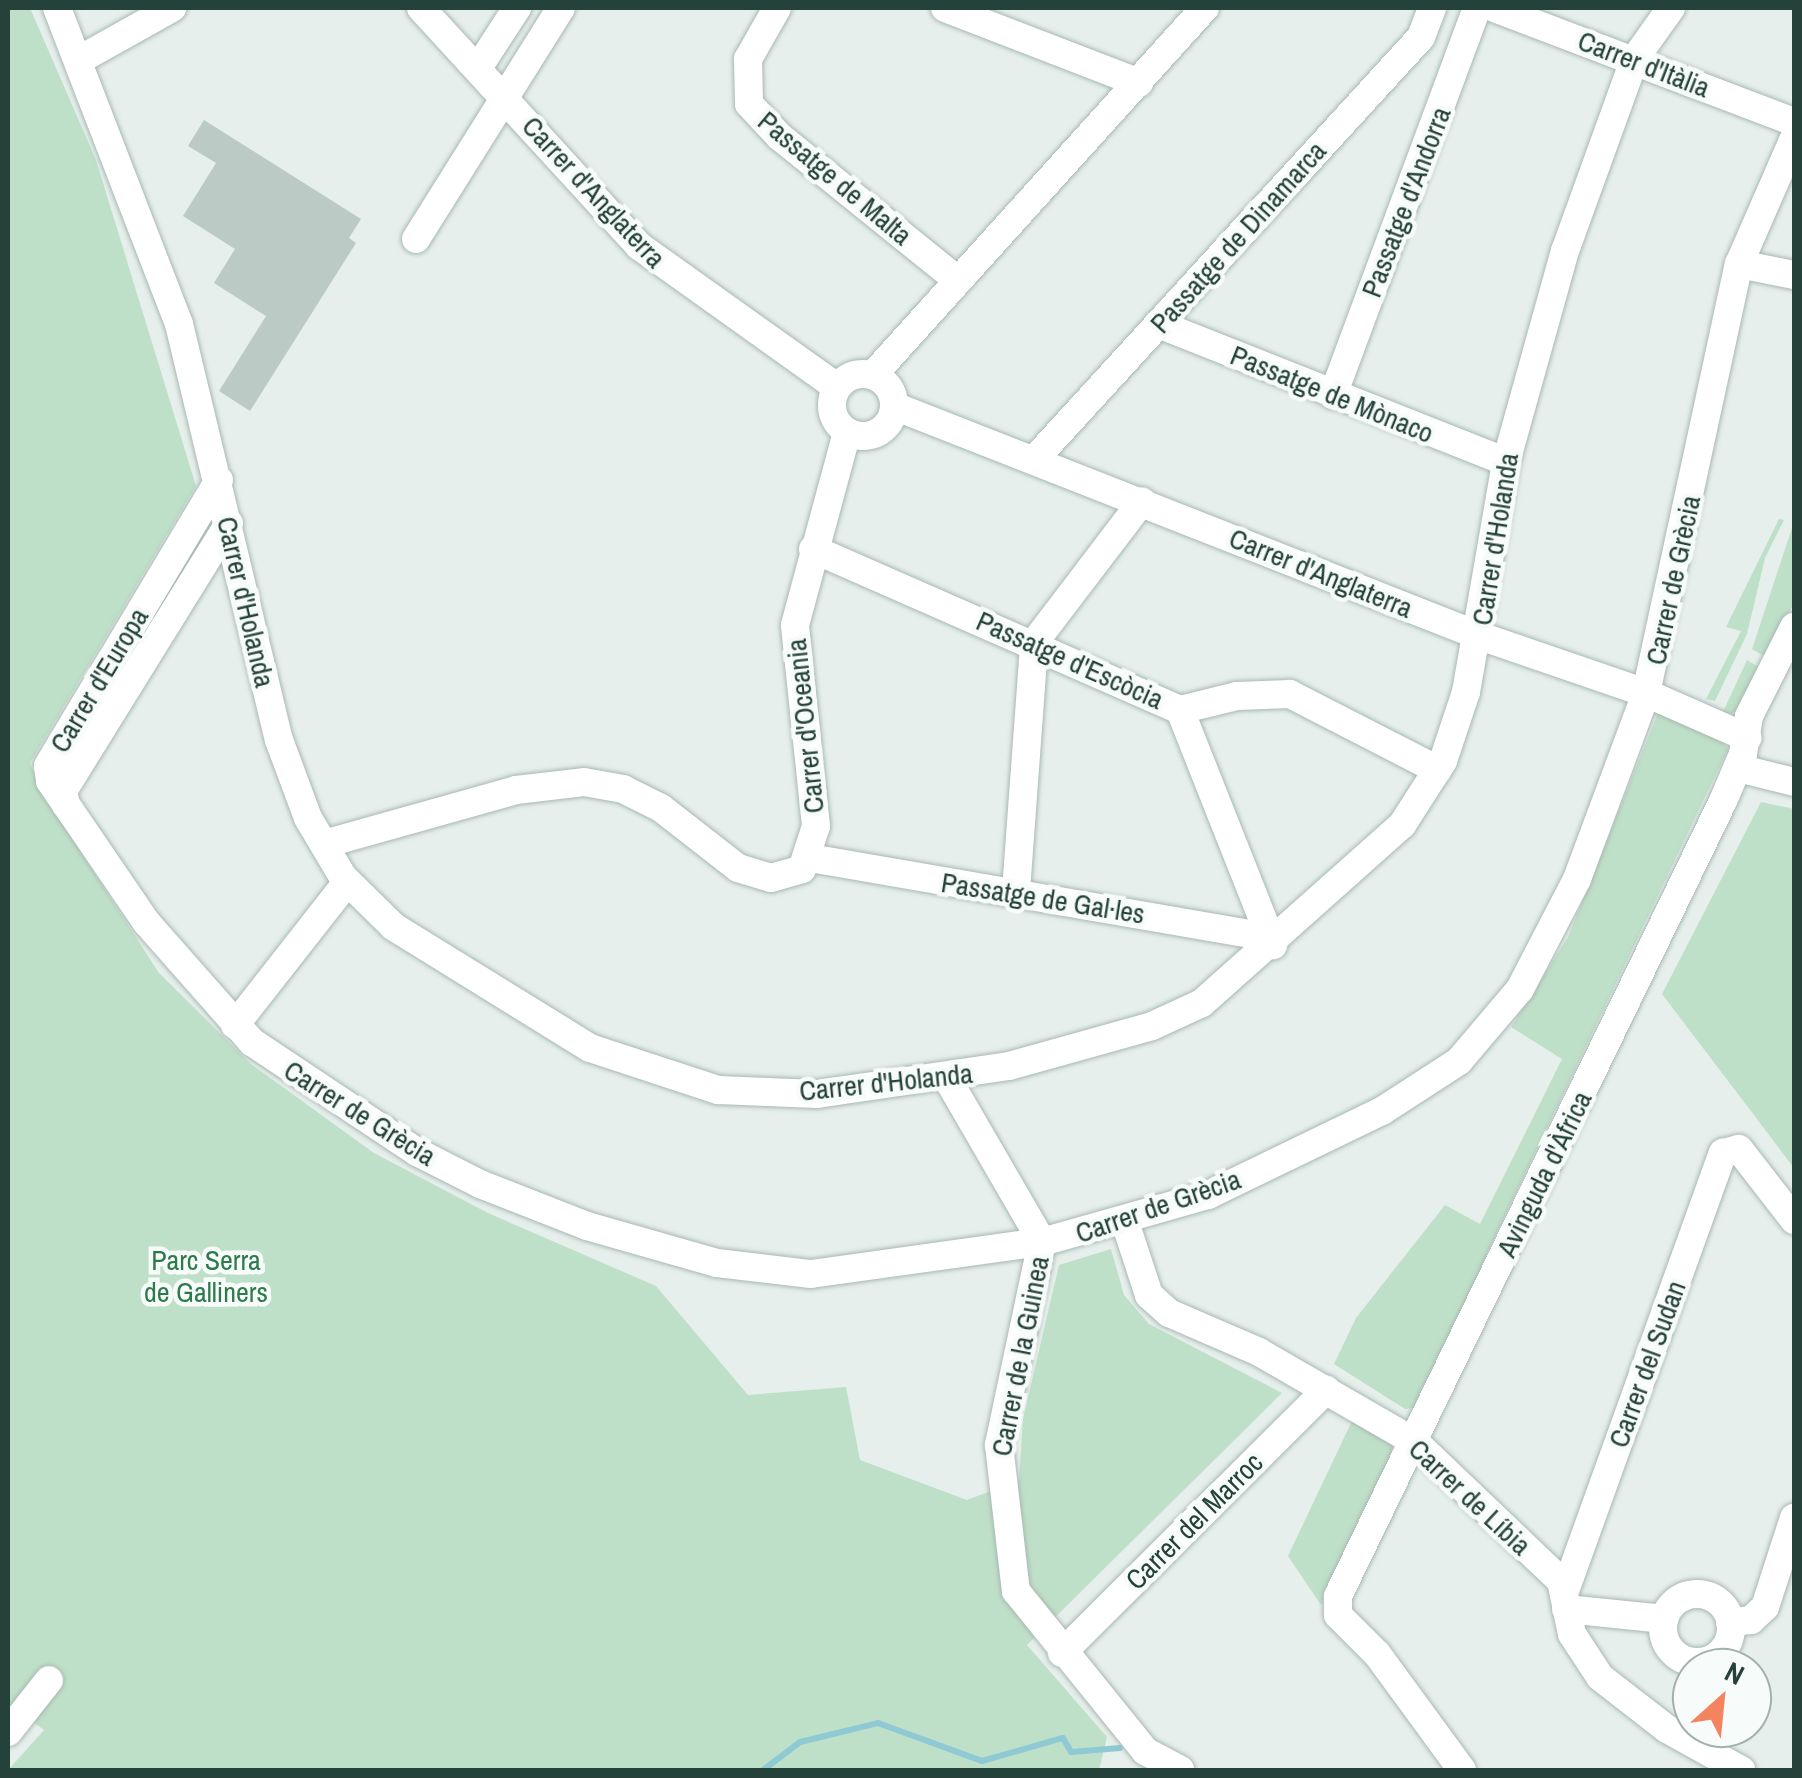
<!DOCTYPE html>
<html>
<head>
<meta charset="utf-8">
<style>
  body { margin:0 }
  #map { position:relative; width:1802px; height:1778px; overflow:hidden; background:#e6efeb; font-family:"Archivo Narrow",sans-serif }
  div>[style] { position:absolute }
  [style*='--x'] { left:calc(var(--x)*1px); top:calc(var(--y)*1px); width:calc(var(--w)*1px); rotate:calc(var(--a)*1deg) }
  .green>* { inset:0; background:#bfe0c8 }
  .stream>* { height:6px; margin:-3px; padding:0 3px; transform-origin:3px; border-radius:3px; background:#8ec9d4 }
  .building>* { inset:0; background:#bbcac4 }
  .roads { filter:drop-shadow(0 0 2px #a8b8b2) drop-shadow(0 0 2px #a8b8b2) }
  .minor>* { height:28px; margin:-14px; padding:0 14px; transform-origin:14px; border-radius:14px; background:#fff }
  .minor>.ring { margin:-14px; padding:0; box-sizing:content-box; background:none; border:28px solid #fff; border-radius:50% }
  span { translate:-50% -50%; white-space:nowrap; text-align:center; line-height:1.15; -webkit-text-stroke:9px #f7fbf9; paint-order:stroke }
  .street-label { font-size:28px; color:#24423a }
  .park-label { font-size:28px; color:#2d7a4b }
  .frame { position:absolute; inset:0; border:10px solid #24423a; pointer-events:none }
  .north { position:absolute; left:1672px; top:1648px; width:100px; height:100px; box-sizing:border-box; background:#f7fbf9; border:2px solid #a3b1ad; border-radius:50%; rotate:27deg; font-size:28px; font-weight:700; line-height:40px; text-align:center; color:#24423a }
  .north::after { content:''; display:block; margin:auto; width:35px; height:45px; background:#f4845f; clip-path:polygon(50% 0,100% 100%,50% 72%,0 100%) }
</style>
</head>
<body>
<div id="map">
  <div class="green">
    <div style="clip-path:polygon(8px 8px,30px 8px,96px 160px,196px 486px,30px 763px,39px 787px,159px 973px,251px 1064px,374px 1153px,488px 1213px,656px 1286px,748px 1395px,846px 1387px,860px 1460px,967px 1500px,1019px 1480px,1023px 1419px,1059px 1265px,1111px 1249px,1124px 1295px,1149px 1324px,1282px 1393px,1027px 1645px,1107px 1737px,1099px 1770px,8px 1770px,44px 1730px,8px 1703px)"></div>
    <div style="clip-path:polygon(1779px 519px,1784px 520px,1765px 558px,1747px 634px,1715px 701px,1706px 699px,1741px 631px,1726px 627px)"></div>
    <div style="clip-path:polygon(1794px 522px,1794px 603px,1766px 657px,1752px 649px)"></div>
    <div style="clip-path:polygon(1747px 660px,1760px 668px,1739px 712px,1722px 714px)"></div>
    <div style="clip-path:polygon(1658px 713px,1717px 735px,1728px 749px,1486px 1255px,1493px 1259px,1421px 1407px,1405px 1409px,1334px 1364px,1356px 1318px,1445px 1205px,1480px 1224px,1562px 1059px,1511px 1027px,1568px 937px)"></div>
    <div style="clip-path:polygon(1761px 802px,1794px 809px,1794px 1168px,1662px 994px)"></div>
    <div style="clip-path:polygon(1352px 1421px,1392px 1444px,1392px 1457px,1321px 1605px,1288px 1556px)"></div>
  </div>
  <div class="stream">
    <div style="--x:763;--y:1770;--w:46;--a:-37.1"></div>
    <div style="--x:800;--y:1742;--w:80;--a:-13.7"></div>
    <div style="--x:878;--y:1723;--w:111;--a:20.1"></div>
    <div style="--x:982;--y:1761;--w:84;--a:-15.9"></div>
    <div style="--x:1063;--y:1738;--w:16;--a:60"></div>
    <div style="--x:1071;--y:1752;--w:49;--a:-4.7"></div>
  </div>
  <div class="building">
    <div style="clip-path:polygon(204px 120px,361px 219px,349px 238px,356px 243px,250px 411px,219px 391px,266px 316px,214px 283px,235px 249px,183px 216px,216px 163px,188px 146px)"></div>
  </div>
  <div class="roads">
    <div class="minor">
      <div style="--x:57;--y:8;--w:339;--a:68.9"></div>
      <div style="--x:179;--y:324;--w:428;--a:76.5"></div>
      <div style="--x:279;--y:740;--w:83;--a:69.6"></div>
      <div style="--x:308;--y:818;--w:69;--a:59.3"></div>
      <div style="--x:343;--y:877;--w:71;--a:44.4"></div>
      <div style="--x:394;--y:927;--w:230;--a:31.7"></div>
      <div style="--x:590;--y:1048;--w:135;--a:18.2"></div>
      <div style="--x:718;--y:1090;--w:99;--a:2.3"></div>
      <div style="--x:817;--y:1094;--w:194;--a:-8.3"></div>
      <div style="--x:1009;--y:1066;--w:148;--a:-15.6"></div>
      <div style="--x:1152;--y:1026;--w:55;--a:-24.7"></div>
      <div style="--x:1202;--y:1003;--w:268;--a:-41.7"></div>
      <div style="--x:1402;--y:825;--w:76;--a:-57.4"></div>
      <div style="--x:1443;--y:761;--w:73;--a:-71.6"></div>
      <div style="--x:1466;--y:692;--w:233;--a:-80.1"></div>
      <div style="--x:1506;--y:462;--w:219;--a:-74.4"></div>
      <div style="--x:1565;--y:251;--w:203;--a:-70.1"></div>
      <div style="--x:1634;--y:60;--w:64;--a:-54.6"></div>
      <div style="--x:421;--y:8;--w:323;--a:47.5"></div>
      <div style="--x:639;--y:246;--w:243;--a:35.5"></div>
      <div style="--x:777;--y:8;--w:59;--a:119.6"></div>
      <div style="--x:748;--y:59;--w:45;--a:88.7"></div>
      <div style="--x:749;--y:104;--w:45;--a:46.8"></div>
      <div style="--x:780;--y:137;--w:226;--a:38.9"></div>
      <div style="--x:945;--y:8;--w:208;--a:21.1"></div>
      <div style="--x:1494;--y:8;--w:321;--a:20.8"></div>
      <div style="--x:79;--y:60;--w:107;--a:-29.2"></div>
      <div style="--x:478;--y:68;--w:72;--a:-57"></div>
      <div style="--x:416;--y:239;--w:273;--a:-57.9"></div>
      <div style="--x:1739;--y:264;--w:56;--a:11.3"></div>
      <div style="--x:1158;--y:324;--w:374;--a:21.6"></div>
      <div class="ring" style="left:832px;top:374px;width:34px;height:34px"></div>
      <div style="--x:873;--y:375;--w:495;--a:-47.9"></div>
      <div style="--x:1333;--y:395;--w:413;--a:-69.6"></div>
      <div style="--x:894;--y:406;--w:630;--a:21.43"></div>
      <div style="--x:1480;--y:636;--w:176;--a:19"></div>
      <div style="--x:1646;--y:693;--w:111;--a:23.8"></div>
      <div style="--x:1034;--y:460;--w:573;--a:-47.54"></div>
      <div style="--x:1421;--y:37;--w:31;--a:-69"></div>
      <div style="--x:219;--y:480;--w:333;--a:120.9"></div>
      <div style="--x:48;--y:766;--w:15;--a:82"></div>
      <div style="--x:50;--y:781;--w:172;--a:55.7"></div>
      <div style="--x:147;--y:923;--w:159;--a:48.6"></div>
      <div style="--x:252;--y:1042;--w:198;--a:33.7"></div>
      <div style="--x:417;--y:1152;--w:71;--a:26.9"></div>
      <div style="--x:480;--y:1184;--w:115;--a:21.4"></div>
      <div style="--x:587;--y:1226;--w:135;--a:15.9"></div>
      <div style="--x:717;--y:1263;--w:95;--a:6.7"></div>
      <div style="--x:811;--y:1274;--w:233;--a:-7.9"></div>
      <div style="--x:1042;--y:1242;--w:173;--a:-15.8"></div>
      <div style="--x:1208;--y:1195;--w:193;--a:-25.8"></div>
      <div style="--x:1382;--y:1111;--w:92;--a:-33"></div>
      <div style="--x:1459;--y:1061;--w:94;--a:-49.7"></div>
      <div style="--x:1520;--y:989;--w:124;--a:-62.6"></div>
      <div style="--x:1577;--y:879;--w:198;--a:-69.6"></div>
      <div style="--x:1646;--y:693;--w:439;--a:-77.8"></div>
      <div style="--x:1739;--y:264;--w:137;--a:-66.4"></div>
      <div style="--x:813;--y:549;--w:401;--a:23.7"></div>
      <div style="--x:1180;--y:710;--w:59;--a:-13.8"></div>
      <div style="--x:1237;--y:696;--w:53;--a:-2.2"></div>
      <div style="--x:1290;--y:694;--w:166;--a:27.2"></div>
      <div style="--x:1180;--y:710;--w:253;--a:68.4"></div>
      <div style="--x:1738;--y:768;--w:58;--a:14"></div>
      <div style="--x:66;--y:805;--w:14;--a:-102"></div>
      <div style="--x:63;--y:791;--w:315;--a:-58.2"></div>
      <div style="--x:324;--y:844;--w:199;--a:-15.7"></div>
      <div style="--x:516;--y:790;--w:68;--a:-6.7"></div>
      <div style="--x:584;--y:782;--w:40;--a:10"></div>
      <div style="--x:623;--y:789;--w:42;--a:26.6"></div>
      <div style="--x:661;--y:808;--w:98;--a:37.9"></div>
      <div style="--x:738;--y:868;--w:34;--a:17"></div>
      <div style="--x:771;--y:878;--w:32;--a:-16"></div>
      <div style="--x:802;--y:869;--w:45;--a:-72"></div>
      <div style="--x:816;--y:826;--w:202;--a:-96"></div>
      <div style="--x:795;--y:625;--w:200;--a:-74.9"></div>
      <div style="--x:810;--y:858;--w:451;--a:9.8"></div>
      <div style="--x:1254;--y:935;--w:21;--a:28"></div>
      <div style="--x:1016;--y:891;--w:249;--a:-85.8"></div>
      <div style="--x:1034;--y:643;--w:178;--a:-52.7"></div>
      <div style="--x:235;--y:1025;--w:182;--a:-51.9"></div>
      <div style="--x:947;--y:1078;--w:190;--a:59.9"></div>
      <div style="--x:1042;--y:1242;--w:208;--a:102"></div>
      <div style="--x:999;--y:1445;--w:147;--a:83.4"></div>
      <div style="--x:1016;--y:1591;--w:206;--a:51.1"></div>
      <div style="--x:1145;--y:1751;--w:40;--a:28"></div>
      <div style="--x:1125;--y:1222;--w:77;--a:71.8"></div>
      <div style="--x:1149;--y:1295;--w:27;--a:42"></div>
      <div style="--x:1169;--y:1313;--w:98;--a:23.4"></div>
      <div style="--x:1259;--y:1352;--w:180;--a:30"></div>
      <div style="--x:1415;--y:1442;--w:202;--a:43.6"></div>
      <div style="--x:1561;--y:1581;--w:54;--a:78.3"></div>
      <div style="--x:1572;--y:1634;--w:51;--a:56.9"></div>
      <div style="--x:1600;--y:1677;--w:85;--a:37.8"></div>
      <div style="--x:1667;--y:1729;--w:85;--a:29"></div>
      <div style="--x:1565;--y:1591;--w:466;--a:-70.2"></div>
      <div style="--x:1723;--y:1153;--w:16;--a:-14"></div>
      <div style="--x:1739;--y:1149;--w:90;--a:52.2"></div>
      <div class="ring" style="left:1663px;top:1594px;width:40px;height:40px"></div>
      <div style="--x:1566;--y:1609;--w:99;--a:5.8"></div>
      <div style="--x:1730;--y:1622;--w:21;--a:-5"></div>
      <div style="--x:1751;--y:1620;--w:19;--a:-43"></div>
      <div style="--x:1765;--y:1607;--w:94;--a:-72"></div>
      <div style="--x:1062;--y:1653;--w:373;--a:-44.9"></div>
      <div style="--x:8;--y:1732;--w:66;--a:-51.7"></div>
      <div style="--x:1462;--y:1770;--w:144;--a:-126.2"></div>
      <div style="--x:1377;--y:1654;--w:55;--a:-135"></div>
      <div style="--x:1338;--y:1615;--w:19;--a:-90"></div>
      <div style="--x:1338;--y:1596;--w:883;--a:-64.16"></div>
      <div style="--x:1723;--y:801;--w:51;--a:-66.9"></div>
      <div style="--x:1743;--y:754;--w:38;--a:-81"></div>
      <div style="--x:1749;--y:716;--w:100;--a:-63.2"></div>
    </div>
  </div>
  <div class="street-label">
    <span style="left:1644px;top:64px;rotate:21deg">Carrer d'Itàlia</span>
    <span style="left:835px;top:178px;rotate:40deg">Passatge de Malta</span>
    <span style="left:594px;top:192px;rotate:47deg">Carrer d'Anglaterra</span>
    <span style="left:1406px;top:202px;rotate:-69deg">Passatge d'Andorra</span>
    <span style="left:1238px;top:237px;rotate:-48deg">Passatge de Dinamarca</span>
    <span style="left:1332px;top:394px;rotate:22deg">Passatge de Mònaco</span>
    <span style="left:1495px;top:539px;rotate:-81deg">Carrer d'Holanda</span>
    <span style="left:1321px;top:573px;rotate:22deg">Carrer d'Anglaterra</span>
    <span style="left:1673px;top:580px;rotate:-78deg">Carrer de Grècia</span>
    <span style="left:246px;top:602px;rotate:77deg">Carrer d'Holanda</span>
    <span style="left:1070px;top:660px;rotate:24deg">Passatge d'Escòcia</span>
    <span style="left:99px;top:680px;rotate:-59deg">Carrer d'Europa</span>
    <span style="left:805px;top:726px;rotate:-96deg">Carrer d'Oceania</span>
    <span style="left:1043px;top:898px;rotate:9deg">Passatge de Gal·les</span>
    <span style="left:886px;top:1082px;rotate:-6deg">Carrer d'Holanda</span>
    <span style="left:360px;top:1113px;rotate:32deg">Carrer de Grècia</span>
    <span style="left:1544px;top:1174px;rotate:-64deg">Avinguda d'Àfrica</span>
    <span style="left:1158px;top:1206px;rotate:-19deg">Carrer de Grècia</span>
    <span style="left:1020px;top:1356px;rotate:-79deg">Carrer de la Guinea</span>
    <span style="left:1647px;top:1364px;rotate:-70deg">Carrer del Sudan</span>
    <span style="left:1470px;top:1497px;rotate:43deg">Carrer de Líbia</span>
    <span style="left:1194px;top:1521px;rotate:-45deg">Carrer del Marroc</span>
  </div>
  <div class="park-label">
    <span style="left:206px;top:1276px">Parc Serra<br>de Galliners</span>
  </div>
  <div class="frame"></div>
  <div class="north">N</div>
</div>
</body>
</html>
